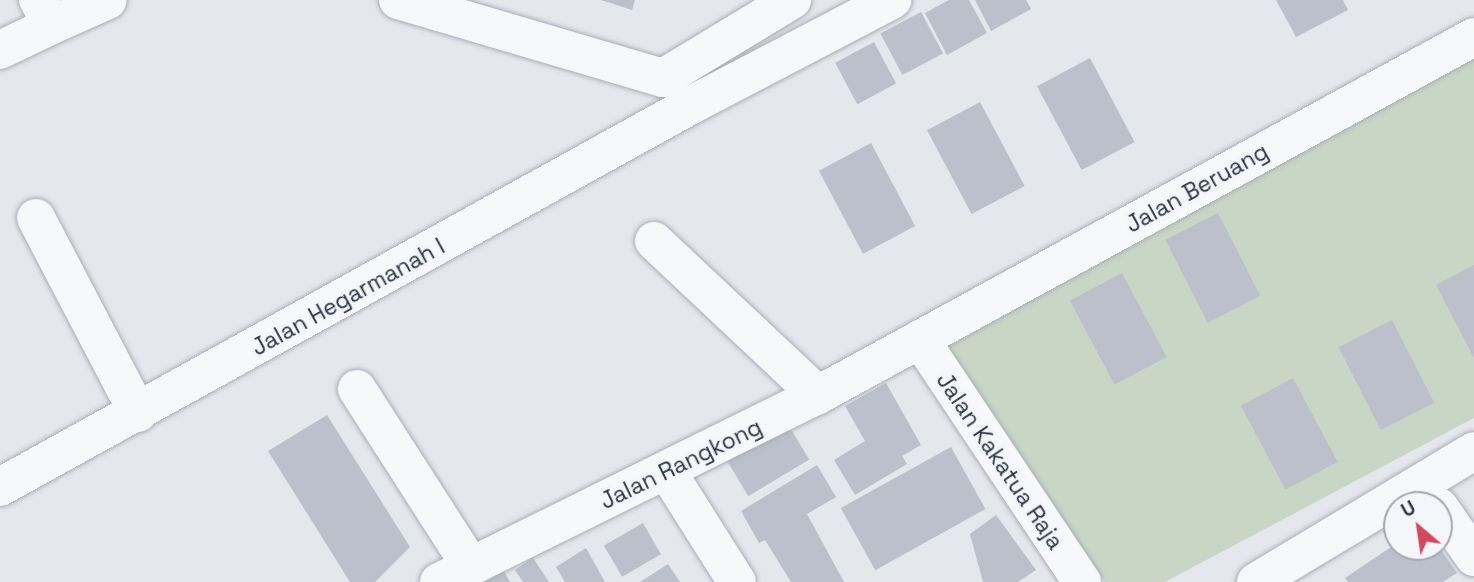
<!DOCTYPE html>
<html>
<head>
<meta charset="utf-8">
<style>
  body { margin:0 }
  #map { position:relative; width:1474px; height:582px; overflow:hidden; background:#e4e7ec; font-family:"Space Grotesk",sans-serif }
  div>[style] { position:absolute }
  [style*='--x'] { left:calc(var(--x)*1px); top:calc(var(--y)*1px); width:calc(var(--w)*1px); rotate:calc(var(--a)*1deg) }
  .green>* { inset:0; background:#c9d6c5 }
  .building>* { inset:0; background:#bbc0ca; transform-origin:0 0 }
  .roads { filter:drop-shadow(0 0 2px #a9aeb7) drop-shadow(0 0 2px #a9aeb7) }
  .minor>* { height:38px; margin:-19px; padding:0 19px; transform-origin:19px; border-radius:19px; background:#f7f8fa }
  span { translate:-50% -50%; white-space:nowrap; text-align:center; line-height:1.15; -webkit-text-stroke:6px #f4f6f9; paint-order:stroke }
  .street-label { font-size:23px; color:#2b3445 }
  .north { position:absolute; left:1383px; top:491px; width:70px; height:70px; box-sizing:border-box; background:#f4f6f9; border:2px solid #a4a8b1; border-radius:50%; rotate:331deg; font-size:19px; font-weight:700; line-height:28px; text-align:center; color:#2b3445 }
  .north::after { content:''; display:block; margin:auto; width:24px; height:32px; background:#d1495b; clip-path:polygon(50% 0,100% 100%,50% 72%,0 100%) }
</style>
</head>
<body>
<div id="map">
  <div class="green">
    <div style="clip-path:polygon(1474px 37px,1474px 418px,1165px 582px,1105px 582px,933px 331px)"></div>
  </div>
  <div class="building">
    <div style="clip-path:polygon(601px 0,635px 0,632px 10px)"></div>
    <div style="clip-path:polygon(949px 0,969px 0,987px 33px,947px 55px,925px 13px)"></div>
    <div style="clip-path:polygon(975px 0,1026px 0,1031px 9px,991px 31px)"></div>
    <div style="clip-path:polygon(1276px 0,1343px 0,1348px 10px,1296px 37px)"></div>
    <div style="left:921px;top:12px;width:47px;height:46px;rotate:62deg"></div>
    <div style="left:874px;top:42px;width:47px;height:44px;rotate:62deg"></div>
    <div style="left:1090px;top:58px;width:95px;height:60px;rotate:62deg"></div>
    <div style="left:980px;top:102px;width:95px;height:60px;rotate:62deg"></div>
    <div style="left:871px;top:143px;width:94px;height:59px;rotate:62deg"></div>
    <div style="left:1218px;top:213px;width:93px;height:59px;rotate:63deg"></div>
    <div style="clip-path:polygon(1474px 265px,1474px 358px,1436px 285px)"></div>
    <div style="left:1122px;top:273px;width:95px;height:59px;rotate:62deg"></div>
    <div style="left:1392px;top:320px;width:93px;height:60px;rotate:63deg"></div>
    <div style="left:1293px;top:378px;width:95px;height:59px;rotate:62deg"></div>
    <div style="clip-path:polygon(886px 383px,921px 445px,902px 456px,907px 464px,855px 495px,834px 460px,865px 441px,845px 406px)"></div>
    <div style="clip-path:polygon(327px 415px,410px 547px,375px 582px,350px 582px,268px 451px)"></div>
    <div style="left:786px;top:421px;width:45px;height:71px;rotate:59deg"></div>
    <div style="left:951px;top:447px;width:71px;height:126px;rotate:61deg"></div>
    <div style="clip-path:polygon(817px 465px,836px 497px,807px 514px,844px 582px,791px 582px,765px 540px,759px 543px,741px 511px)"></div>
    <div style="clip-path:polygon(996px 515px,1036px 570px,1018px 582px,983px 582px,970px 534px)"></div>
    <div style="left:643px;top:523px;width:36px;height:45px;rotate:60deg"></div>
    <div style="clip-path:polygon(1397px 543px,1397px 547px,1439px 547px,1457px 573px,1443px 582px,1348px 582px,1345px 578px)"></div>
    <div style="clip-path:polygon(586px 548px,605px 582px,565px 582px,556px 567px)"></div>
    <div style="clip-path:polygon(533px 558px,549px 582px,523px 582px,515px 570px)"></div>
    <div style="clip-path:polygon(668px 564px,680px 582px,640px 582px)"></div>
    <div style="clip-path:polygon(504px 571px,510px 582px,485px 582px)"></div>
  </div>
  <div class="roads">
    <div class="minor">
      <div style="--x:398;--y:0;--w:276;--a:16.4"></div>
      <div style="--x:663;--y:78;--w:151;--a:-31.2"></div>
      <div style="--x:52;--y:25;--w:61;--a:-24.1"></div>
      <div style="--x:0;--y:50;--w:58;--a:-25.7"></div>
      <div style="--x:52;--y:25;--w:29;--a:-119"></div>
      <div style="--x:36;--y:218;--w:220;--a:62.4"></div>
      <div style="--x:654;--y:241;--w:225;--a:43.2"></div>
      <div style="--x:920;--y:339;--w:292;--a:56.3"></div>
      <div style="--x:357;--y:389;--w:209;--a:57.3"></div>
      <div style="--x:668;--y:473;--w:129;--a:57.7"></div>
      <div style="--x:0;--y:487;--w:792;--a:-28.93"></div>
      <div style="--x:693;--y:104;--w:225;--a:-27.6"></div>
      <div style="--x:1439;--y:507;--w:61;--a:55"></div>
      <div style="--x:439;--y:582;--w:423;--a:-26.3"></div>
      <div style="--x:818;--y:395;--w:747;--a:-28.62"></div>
      <div style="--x:1256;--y:582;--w:254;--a:-31"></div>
    </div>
  </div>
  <div class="street-label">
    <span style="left:1197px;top:188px;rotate:-29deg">Jalan Beruang</span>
    <span style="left:348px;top:297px;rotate:-29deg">Jalan Hegarmanah I</span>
    <span style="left:1000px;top:461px;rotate:56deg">Jalan Kakatua Raja</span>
    <span style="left:681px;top:464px;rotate:-26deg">Jalan Rangkong</span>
  </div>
  <div class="north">U</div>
</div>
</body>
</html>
